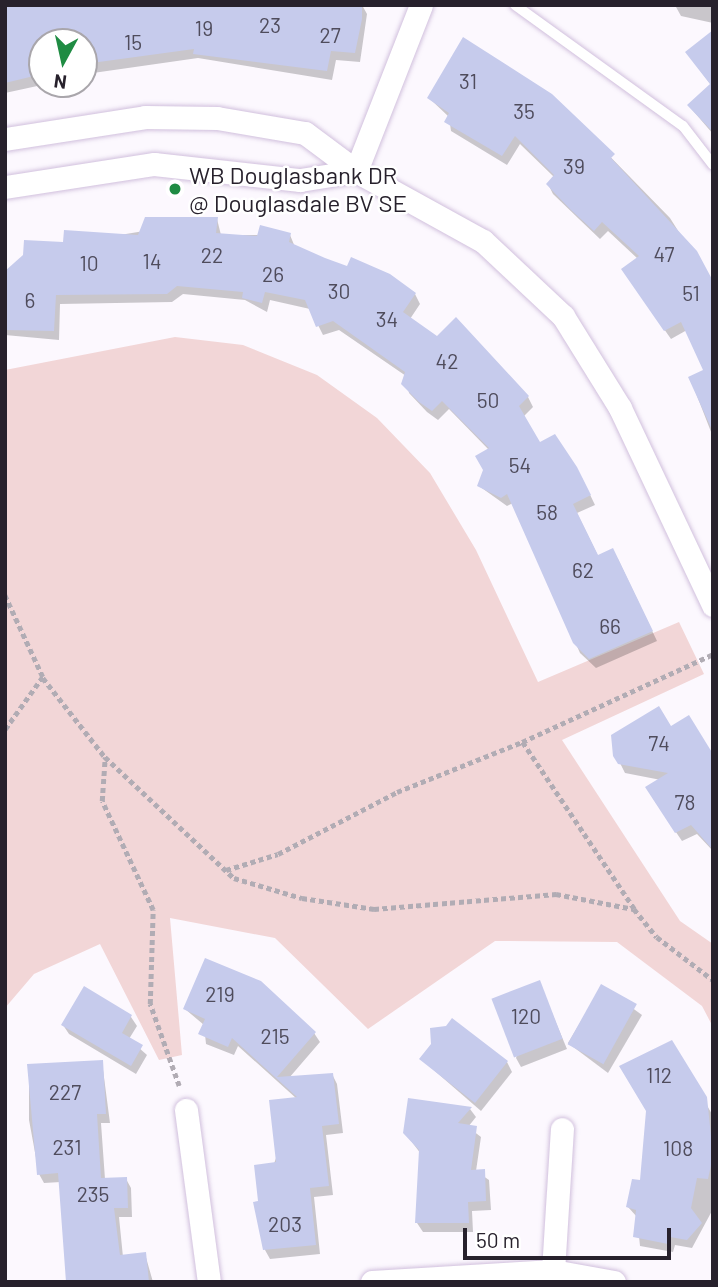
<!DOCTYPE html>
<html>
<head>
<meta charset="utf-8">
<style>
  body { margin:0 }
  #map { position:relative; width:718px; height:1287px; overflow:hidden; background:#fcf8fe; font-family:Barlow,sans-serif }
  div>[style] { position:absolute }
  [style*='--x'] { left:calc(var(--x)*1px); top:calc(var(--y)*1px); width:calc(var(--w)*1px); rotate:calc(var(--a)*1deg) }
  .green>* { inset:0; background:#f2d6d7 }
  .shadow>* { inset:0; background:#0003 }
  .building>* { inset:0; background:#c6cbec; transform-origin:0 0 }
  .path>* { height:4.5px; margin-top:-2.25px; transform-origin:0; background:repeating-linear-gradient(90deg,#b1acb4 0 5px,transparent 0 8.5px) }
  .roads { filter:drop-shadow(0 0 2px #d1c0dd) drop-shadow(0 0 2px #d1c0dd) }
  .lane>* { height:10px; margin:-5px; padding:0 5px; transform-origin:5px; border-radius:5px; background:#fff }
  .street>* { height:23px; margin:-11.5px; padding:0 11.5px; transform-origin:11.5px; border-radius:11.5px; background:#fff }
  .dots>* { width:19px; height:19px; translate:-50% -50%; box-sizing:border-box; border:4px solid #fff; border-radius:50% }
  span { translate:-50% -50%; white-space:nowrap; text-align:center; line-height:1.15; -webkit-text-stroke:5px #fff; paint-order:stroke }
  .number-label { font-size:21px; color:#4f4c5c }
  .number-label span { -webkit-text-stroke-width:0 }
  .poi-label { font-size:24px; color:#27212c }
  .left { translate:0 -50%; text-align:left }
  .frame { position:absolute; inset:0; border:7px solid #27212c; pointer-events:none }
  .north { position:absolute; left:28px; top:28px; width:70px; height:70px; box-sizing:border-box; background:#fff; border:2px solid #a9a6ab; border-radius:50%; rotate:188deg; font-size:19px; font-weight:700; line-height:28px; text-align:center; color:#27212c }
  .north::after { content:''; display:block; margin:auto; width:24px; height:32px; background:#1f8c43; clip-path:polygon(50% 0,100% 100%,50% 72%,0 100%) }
  .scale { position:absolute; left:463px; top:1228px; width:208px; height:32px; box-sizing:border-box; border:4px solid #27212c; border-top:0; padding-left:9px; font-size:21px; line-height:24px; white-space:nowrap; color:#27212c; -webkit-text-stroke:5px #fff; paint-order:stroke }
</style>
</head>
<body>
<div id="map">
  <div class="green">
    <div style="clip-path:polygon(175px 337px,243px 345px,317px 375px,377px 418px,430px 473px,476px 550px,538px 682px,679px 622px,704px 674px,562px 740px,680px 921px,713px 944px,713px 1027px,702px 1006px,617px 942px,495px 941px,368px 1029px,275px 938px,170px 918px,182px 1055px,159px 1060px,100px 944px,34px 974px,5px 1008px,5px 370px)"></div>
  </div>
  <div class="shadow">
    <div style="clip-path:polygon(5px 5px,362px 5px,367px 14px,360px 62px,336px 60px,332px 80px,198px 58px,86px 74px,84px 42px,42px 42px,42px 60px,37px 60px,42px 85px,5px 93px)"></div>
    <div style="clip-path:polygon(713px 5px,713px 23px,681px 16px,676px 7px)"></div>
    <div style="clip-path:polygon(713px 32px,713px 134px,689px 106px,711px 85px,687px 53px)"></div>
    <div style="clip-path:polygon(551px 96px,670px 218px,713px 286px,713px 437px,690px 378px,705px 371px,687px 330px,671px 339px,629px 279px,638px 259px,608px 231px,600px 239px,579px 219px,553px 194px,548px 184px,554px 177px,520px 144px,507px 165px,451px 131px,449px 117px,429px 98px)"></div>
    <div style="clip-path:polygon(217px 219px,221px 235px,290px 235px,295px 247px,415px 294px,420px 304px,410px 319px,528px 397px,533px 407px,523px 417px,539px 445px,582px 478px,595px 505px,577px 513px,598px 556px,618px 559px,657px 641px,596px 668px,580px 653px,513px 503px,507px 506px,479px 486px,489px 450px,449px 409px,438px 420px,427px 412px,409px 393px,406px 376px,339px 330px,323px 335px,310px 309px,270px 300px,267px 312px,245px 300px,183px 294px,172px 302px,60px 304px,59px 340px,5px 335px,5px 273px,65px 244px)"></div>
    <div style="clip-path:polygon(671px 729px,713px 756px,713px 851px,697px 834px,682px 841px,652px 797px,661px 780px,625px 773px,620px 763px)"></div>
    <div style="clip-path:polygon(539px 982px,567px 1049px,521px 1067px,516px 1058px)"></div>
    <div style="clip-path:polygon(602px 986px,642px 1015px,608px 1073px,568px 1043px)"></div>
    <div style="clip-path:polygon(84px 989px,131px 1017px,137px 1026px,129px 1039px,147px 1055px,136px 1074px,69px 1034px,63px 1025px)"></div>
    <div style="clip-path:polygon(185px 1009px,314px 1033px,320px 1042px,289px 1078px,332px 1074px,337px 1084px,343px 1133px,326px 1135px,333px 1195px,314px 1197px,320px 1254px,270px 1259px,265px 1250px,260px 1203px,297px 1099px,238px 1046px,234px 1055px,206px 1044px,204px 1025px)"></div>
    <div style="clip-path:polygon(671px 1042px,713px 1116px,713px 1209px,692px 1248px,675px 1245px,673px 1252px,640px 1246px,637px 1217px,628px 1207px,641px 1182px)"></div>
    <div style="clip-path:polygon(421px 1059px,507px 1062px,512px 1072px,481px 1111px)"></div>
    <div style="clip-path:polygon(102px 1062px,110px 1123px,101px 1123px,105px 1179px,126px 1179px,131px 1188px,132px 1217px,119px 1217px,123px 1257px,145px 1254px,153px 1282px,68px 1282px,61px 1182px,44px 1183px,39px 1174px,29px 1120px,29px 1066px)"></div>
    <div style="clip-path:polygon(470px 1109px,476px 1117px,468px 1127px,481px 1137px,476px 1171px,489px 1180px,491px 1210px,472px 1211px,473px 1232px,423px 1232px,417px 1223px,421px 1154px,405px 1133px)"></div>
  </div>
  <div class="building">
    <div style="clip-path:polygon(5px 5px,362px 5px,362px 19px,355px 53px,331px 51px,327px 71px,193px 54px,194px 49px,84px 64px,84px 42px,42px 42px,42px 49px,33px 51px,38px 75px,5px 83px)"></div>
    <div style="clip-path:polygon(713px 30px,713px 132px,687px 105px,710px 84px,685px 52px)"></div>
    <div style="clip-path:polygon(463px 37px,552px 94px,615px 154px,611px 158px,697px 251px,713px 281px,713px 432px,688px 377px,703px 370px,681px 322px,664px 331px,621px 269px,639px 256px,602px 222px,594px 231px,571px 210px,546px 184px,554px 175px,515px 136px,502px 156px,444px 122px,449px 113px,427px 98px)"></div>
    <div style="clip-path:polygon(145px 217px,218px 217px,216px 233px,257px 236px,260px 225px,291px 233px,289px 242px,325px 258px,347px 266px,351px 257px,390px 274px,416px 293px,403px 312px,437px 336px,456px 317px,529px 396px,519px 406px,540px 442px,555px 434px,577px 467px,591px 495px,573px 504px,598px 555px,613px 548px,653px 631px,589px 659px,573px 643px,507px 494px,501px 498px,477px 486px,483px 470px,475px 456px,489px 448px,442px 401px,432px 411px,419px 402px,401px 384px,405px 372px,333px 321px,316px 327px,305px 300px,265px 292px,262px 303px,242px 298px,243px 292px,177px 286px,167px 294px,56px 295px,54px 331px,5px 330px,5px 271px,23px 255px,24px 240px,63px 242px,64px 230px,138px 235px)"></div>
    <div style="clip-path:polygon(659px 706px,671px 726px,689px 715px,713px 754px,713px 850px,691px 825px,675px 833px,645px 787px,668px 773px,618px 764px,613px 756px,611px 735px)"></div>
    <div style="clip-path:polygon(205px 958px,261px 981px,316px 1032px,277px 1077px,333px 1073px,339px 1124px,322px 1126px,329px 1186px,310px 1188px,316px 1245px,263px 1250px,253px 1202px,258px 1201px,254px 1165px,276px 1162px,269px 1100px,297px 1097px,232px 1038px,228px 1047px,198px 1034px,205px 1019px,183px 1009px)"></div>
    <div style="left:540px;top:980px;width:63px;height:52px;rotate:69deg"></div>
    <div style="left:601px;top:984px;width:41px;height:69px;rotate:29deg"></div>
    <div style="clip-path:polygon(84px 986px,132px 1015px,122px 1033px,143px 1045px,131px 1066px,61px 1025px)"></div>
    <div style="clip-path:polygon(452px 1018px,508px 1061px,475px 1103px,419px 1059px,431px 1044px,430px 1028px,446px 1026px)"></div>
    <div style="clip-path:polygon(672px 1040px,707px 1097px,713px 1156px,708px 1179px,697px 1178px,691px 1208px,702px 1223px,687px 1240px,670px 1237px,668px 1244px,633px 1237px,636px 1210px,626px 1207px,632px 1179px,640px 1180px,646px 1111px,619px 1066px)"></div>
    <div style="clip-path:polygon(103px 1060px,106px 1114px,97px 1114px,101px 1178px,127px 1177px,128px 1208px,114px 1208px,120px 1255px,146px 1252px,149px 1282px,66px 1282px,58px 1173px,37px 1175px,27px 1064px)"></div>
    <div style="clip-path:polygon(408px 1098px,472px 1107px,458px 1123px,477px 1126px,471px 1170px,485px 1169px,486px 1201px,468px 1202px,469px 1223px,415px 1223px,419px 1150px,403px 1133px)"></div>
  </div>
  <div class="path">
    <div style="--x:5;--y:595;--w:90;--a:65.1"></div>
    <div style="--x:43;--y:677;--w:65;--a:125.6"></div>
    <div style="--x:43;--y:678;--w:100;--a:51.9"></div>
    <div style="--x:226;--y:870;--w:54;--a:-17.1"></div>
    <div style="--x:278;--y:854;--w:134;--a:-27.5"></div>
    <div style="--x:397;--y:792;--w:135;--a:-21.8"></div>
    <div style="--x:634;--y:909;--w:36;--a:51"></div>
    <div style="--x:657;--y:937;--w:71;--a:37.5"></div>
    <div style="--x:179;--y:1086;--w:87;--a:-109.5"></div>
    <div style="--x:150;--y:1004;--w:94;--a:-88.2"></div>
    <div style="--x:153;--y:910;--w:120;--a:-115.1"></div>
    <div style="--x:102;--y:801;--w:44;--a:-86.1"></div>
    <div style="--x:105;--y:757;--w:177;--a:43.2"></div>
    <div style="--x:234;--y:878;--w:71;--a:16.4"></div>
    <div style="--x:302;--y:898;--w:73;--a:8.7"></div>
    <div style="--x:374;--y:909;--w:183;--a:-4.7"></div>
    <div style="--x:556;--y:894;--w:79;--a:10.9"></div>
    <div style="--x:634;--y:909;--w:201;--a:-123.8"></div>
    <div style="--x:522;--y:742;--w:210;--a:-24.7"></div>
  </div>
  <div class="roads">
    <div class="lane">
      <div style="--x:515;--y:5;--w:207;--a:35.8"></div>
      <div style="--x:683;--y:126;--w:49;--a:52.4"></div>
    </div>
    <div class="street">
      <div style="--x:5;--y:139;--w:142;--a:-8.9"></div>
      <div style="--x:145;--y:117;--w:72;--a:0.8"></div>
      <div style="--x:217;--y:118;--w:89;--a:9.7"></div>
      <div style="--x:305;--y:133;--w:64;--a:36.7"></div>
      <div style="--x:356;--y:171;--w:145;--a:28.9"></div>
      <div style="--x:483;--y:241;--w:110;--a:43.2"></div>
      <div style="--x:563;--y:316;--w:108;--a:58.2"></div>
      <div style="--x:620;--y:408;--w:218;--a:64.7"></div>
      <div style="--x:356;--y:171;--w:178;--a:-68.6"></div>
      <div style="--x:5;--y:187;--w:151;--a:-8.8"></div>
      <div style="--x:154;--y:164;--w:147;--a:6.3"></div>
      <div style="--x:300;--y:180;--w:57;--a:-9.1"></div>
      <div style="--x:186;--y:1110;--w:174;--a:82.4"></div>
      <div style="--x:553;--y:1271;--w:142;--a:-86.4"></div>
      <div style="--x:372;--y:1282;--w:181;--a:-3.5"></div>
      <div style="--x:553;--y:1271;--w:62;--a:10.2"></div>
    </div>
  </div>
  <div class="dots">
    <div style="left:175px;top:189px;background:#1f8c43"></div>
  </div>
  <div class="number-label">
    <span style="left:270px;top:25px">23</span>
    <span style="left:204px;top:28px">19</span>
    <span style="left:330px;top:35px">27</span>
    <span style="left:133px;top:42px">15</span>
    <span style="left:468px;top:81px">31</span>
    <span style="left:524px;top:111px">35</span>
    <span style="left:574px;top:166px">39</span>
    <span style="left:664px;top:254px">47</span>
    <span style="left:212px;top:255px">22</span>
    <span style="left:152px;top:261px">14</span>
    <span style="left:89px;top:263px">10</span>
    <span style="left:273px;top:274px">26</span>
    <span style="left:339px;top:291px">30</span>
    <span style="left:691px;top:293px">51</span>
    <span style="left:30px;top:300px">6</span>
    <span style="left:387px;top:319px">34</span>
    <span style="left:447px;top:361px">42</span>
    <span style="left:488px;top:400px">50</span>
    <span style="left:520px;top:465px">54</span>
    <span style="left:547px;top:512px">58</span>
    <span style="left:583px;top:570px">62</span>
    <span style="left:610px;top:626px">66</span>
    <span style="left:659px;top:743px">74</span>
    <span style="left:685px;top:802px">78</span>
    <span style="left:220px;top:994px">219</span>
    <span style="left:526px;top:1016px">120</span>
    <span style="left:275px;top:1036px">215</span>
    <span style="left:659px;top:1075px">112</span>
    <span style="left:65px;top:1092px">227</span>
    <span style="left:67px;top:1147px">231</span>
    <span style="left:678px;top:1148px">108</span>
    <span style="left:93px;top:1194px">235</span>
    <span style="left:285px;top:1224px">203</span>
  </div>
  <div class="poi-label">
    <span class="left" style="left:189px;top:189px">WB Douglasbank DR<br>@ Douglasdale BV SE</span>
  </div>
  <div class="frame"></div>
  <div class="north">N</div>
  <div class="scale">50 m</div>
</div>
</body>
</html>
